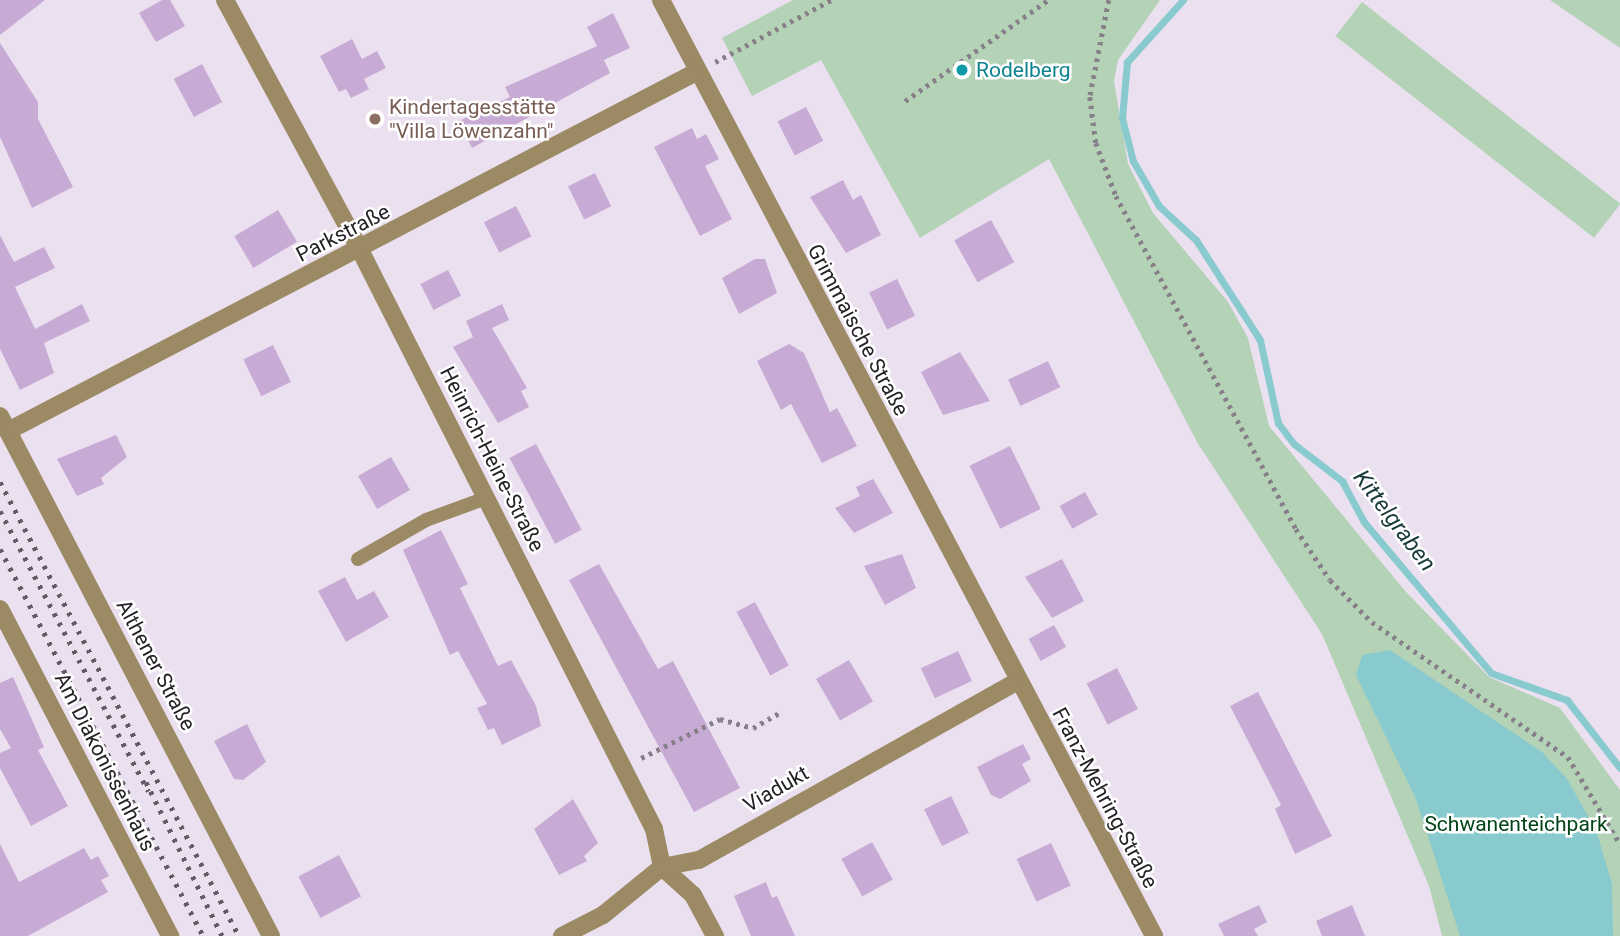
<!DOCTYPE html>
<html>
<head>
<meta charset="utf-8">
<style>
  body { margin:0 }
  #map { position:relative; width:1620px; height:936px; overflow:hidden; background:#ebe0f0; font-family:Roboto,sans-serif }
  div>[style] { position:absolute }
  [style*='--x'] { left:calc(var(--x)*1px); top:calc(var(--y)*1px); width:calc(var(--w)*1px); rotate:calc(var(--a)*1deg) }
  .green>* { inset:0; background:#b3d2b6; transform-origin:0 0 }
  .water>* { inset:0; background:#89cacf }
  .stream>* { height:7px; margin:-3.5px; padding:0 3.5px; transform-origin:3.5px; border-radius:3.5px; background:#89cacf }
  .building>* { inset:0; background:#c8abd5; transform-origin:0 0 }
  .path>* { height:4.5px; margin-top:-2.25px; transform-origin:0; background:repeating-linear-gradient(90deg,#877f8a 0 3.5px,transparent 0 8.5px) }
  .lane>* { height:14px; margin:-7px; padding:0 7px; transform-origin:7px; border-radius:7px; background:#9b8a64 }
  .street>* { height:18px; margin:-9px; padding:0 9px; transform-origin:9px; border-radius:9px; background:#9b8a64 }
  .rail>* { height:5px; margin-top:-2.5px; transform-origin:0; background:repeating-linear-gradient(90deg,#615b64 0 3.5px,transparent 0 10.5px) }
  .dots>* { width:19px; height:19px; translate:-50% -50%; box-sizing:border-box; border:4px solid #fff; border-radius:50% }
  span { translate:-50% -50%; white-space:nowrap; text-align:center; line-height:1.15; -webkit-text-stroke:5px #fff; paint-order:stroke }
  .culture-label { font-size:21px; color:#0d838f }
  .left { translate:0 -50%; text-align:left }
  .education-label { font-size:21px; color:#785e54 }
  .street-label { font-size:21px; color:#252127 }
  .park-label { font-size:21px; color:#014417 }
  .water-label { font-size:23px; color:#193a3c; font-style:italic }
</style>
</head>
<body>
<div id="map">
  <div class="green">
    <div style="clip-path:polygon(793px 0,1160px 0,1118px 60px,1114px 81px,1128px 164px,1153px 213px,1228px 302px,1248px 338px,1269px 426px,1406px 592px,1489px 677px,1560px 708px,1620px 790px,1620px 936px,1442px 936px,1429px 886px,1322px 634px,1197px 442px,1049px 159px,920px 238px,821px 60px,752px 96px,722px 38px)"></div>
    <div style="clip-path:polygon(1550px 0,1620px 0,1620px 48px)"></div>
    <div style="left:1362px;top:2px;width:328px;height:43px;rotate:38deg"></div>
  </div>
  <div class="water">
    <div style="clip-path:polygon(1390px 650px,1542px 752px,1567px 779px,1596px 830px,1612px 884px,1613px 936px,1460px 936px,1416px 799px,1356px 675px,1362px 655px)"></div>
  </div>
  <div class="stream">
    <div style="--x:1183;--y:0;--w:84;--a:132.1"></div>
    <div style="--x:1127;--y:62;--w:56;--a:95.1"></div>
    <div style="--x:1122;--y:118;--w:44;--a:75.7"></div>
    <div style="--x:1133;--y:161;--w:52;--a:60"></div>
    <div style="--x:1159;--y:206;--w:50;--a:42.6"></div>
    <div style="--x:1196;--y:240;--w:119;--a:57.4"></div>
    <div style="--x:1260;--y:340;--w:85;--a:77.8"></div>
    <div style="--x:1278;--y:423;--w:26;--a:53"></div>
    <div style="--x:1294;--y:444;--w:61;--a:37.6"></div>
    <div style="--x:1342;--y:481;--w:47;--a:61.8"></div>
    <div style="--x:1364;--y:522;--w:197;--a:49.9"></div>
    <div style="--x:1491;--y:673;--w:81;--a:19.6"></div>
    <div style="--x:1567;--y:700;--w:86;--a:52.1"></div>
  </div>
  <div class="building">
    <div style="clip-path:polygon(0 0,45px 0,0 35px)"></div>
    <div style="clip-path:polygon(162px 0,170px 0,185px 26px,156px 42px,139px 13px)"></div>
    <div style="clip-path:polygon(613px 13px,630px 48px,604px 60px,610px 73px,472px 148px,459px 121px,510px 97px,505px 87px,597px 46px,587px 27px)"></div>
    <div style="clip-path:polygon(352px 39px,362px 59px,377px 51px,386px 68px,364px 79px,369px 89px,351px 98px,346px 89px,339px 92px,320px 56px)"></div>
    <div style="clip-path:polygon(0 43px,38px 102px,38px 119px,73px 187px,32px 208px,0 137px)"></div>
    <div style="left:202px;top:64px;width:43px;height:32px;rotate:62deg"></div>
    <div style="left:806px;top:107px;width:38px;height:32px;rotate:63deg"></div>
    <div style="clip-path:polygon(692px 128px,697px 139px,706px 134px,719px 159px,705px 166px,732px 219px,700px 236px,654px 147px)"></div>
    <div style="left:595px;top:173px;width:37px;height:30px;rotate:64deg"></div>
    <div style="clip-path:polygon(843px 180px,853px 200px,861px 195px,881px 235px,846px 253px,810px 197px)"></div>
    <div style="left:516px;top:206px;width:34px;height:36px;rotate:63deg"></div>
    <div style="left:278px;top:210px;width:37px;height:51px;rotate:59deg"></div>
    <div style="left:991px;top:220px;width:48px;height:42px;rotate:61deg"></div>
    <div style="clip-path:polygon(0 235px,14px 262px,44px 247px,55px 268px,15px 287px,35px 329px,82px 304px,90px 321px,44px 343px,54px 373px,20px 390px,0 349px)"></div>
    <div style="clip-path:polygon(755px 259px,765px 259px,777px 293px,739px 314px,722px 278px)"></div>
    <div style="left:448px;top:270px;width:29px;height:31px;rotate:63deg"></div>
    <div style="left:897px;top:279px;width:41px;height:31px;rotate:64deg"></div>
    <div style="clip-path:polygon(502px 304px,509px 320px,492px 328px,527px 388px,521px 391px,529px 407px,498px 423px,453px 347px,473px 337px,466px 321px)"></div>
    <div style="clip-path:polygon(789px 344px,804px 353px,830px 412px,837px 408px,857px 446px,822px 463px,791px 404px,781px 410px,757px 361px)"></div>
    <div style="left:273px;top:345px;width:41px;height:33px;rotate:64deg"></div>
    <div style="clip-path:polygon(960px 352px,990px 401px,943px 415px,921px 372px)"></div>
    <div style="left:1048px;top:361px;width:29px;height:44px;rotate:65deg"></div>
    <div style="clip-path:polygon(116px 435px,127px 457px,101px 478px,104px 484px,77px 496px,57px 459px)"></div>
    <div style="left:536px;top:444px;width:97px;height:30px;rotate:62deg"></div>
    <div style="left:1010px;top:446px;width:70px;height:45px;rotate:64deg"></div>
    <div style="left:391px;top:457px;width:38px;height:38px;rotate:60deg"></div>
    <div style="clip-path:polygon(873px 479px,893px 513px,854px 533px,835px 508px,860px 496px,856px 487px)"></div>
    <div style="left:1085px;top:492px;width:26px;height:29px;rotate:61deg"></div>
    <div style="clip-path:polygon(441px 530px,468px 584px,460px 588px,498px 666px,511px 660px,536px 706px,541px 726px,502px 745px,494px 728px,488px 730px,477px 708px,487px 704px,458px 651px,450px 655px,403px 550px)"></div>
    <div style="clip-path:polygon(902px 554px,916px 588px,885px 605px,864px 566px)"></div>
    <div style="clip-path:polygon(1062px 559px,1084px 601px,1052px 618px,1025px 577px)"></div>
    <div style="clip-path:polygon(599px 564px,658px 669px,673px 661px,740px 788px,694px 812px,569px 580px)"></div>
    <div style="clip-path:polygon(345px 577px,357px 600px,374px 591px,389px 617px,346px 642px,318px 591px)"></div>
    <div style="left:755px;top:602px;width:72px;height:21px;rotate:62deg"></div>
    <div style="left:1054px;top:625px;width:25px;height:29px;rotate:61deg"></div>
    <div style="left:958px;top:651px;width:33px;height:41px;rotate:65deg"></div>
    <div style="left:849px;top:660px;width:48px;height:38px;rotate:60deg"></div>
    <div style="left:1117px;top:668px;width:46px;height:34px;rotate:63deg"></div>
    <div style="clip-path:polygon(13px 677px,44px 747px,38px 750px,68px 806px,31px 826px,0 768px,0 753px,11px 748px,0 729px,0 683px)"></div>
    <div style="clip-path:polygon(1258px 692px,1332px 836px,1295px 854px,1275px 809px,1281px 805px,1230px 706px)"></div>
    <div style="clip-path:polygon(247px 724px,266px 762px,243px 780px,234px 779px,214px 741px)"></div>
    <div style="clip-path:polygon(1023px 744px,1031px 759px,1022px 764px,1031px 781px,1000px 799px,991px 795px,977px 767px)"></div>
    <div style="left:951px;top:796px;width:41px;height:30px;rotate:64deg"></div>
    <div style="clip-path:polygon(573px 799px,598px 843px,584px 856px,587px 861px,559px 875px,534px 829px)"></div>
    <div style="left:872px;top:842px;width:43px;height:35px;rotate:61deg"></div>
    <div style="left:1051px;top:843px;width:47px;height:38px;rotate:65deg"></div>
    <div style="clip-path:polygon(0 844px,19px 882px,84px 848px,91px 860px,98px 856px,109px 876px,101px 880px,108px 892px,28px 936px,0 936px)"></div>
    <div style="left:339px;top:855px;width:47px;height:46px;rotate:62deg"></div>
    <div style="clip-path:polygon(766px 882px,772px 898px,777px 896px,795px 936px,751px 936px,734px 896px)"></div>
    <div style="clip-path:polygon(1259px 905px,1267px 922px,1254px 929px,1258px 936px,1224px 936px,1218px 924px)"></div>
    <div style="clip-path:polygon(1352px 905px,1365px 936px,1322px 936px,1316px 921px)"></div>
  </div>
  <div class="path">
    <div style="--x:1109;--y:0;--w:99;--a:101.1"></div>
    <div style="--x:1090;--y:97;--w:46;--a:82.6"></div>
    <div style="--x:1096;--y:143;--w:57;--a:69.3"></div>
    <div style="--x:1116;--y:196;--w:379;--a:61.6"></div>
    <div style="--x:1296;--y:529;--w:61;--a:56.3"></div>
    <div style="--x:1330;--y:580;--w:59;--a:45"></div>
    <div style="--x:1372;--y:622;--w:238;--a:34.6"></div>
    <div style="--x:1568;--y:757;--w:101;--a:59.1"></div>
    <div style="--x:715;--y:62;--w:132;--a:-28.1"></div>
    <div style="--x:905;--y:101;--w:175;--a:-35.2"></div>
    <div style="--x:641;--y:758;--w:88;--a:-26.3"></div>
    <div style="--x:720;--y:719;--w:34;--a:15"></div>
    <div style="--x:753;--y:728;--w:30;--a:-30"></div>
  </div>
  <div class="lane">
    <div style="--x:358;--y:559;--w:78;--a:-29.8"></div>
    <div style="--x:426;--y:520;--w:64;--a:-20.1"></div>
  </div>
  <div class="street">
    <div style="--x:225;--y:0;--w:284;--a:61.6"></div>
    <div style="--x:360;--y:250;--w:649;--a:63.08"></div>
    <div style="--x:654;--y:829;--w:39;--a:78"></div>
    <div style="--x:662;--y:867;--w:42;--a:42.1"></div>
    <div style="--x:693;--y:895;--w:47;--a:61.8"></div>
    <div style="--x:661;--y:0;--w:1058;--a:62.22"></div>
    <div style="--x:0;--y:416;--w:586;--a:62.47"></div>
    <div style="--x:8;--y:431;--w:778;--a:-27.55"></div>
    <div style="--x:0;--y:609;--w:369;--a:62.5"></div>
    <div style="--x:562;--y:936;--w:46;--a:-27.1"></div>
    <div style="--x:603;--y:915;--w:76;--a:-39.1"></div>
    <div style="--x:662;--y:867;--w:38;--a:-11"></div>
    <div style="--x:699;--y:860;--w:364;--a:-29.3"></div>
  </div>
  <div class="rail">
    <div style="--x:0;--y:482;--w:513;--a:62.24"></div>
    <div style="--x:0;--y:511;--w:317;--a:62.1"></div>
    <div style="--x:0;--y:549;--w:437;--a:62.3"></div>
    <div style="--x:146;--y:782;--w:172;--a:63.7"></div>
  </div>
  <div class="dots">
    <div style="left:962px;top:70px;background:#0f9aa8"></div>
    <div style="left:375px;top:119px;background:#8d6e63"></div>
  </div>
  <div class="culture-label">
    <span class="left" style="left:976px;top:70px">Rodelberg</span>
  </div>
  <div class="education-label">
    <span class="left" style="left:389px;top:119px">Kindertagesstätte<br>"Villa Löwenzahn"</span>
  </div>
  <div class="street-label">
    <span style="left:343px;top:233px;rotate:-27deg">Parkstraße</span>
    <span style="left:858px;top:330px;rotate:62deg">Grimmaische Straße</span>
    <span style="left:492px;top:459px;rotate:63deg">Heinrich-Heine-Straße</span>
    <span style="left:156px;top:665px;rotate:62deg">Althener Straße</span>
    <span style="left:105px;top:762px;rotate:63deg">Am Diakonissenhaus</span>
    <span style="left:776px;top:789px;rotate:-30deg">Viadukt</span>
    <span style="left:1105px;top:798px;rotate:62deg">Franz-Mehring-Straße</span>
  </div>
  <div class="park-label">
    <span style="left:1516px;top:824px">Schwanenteichpark</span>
  </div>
  <div class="water-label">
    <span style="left:1394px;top:521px;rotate:53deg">Kittelgraben</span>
  </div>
</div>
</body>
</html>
